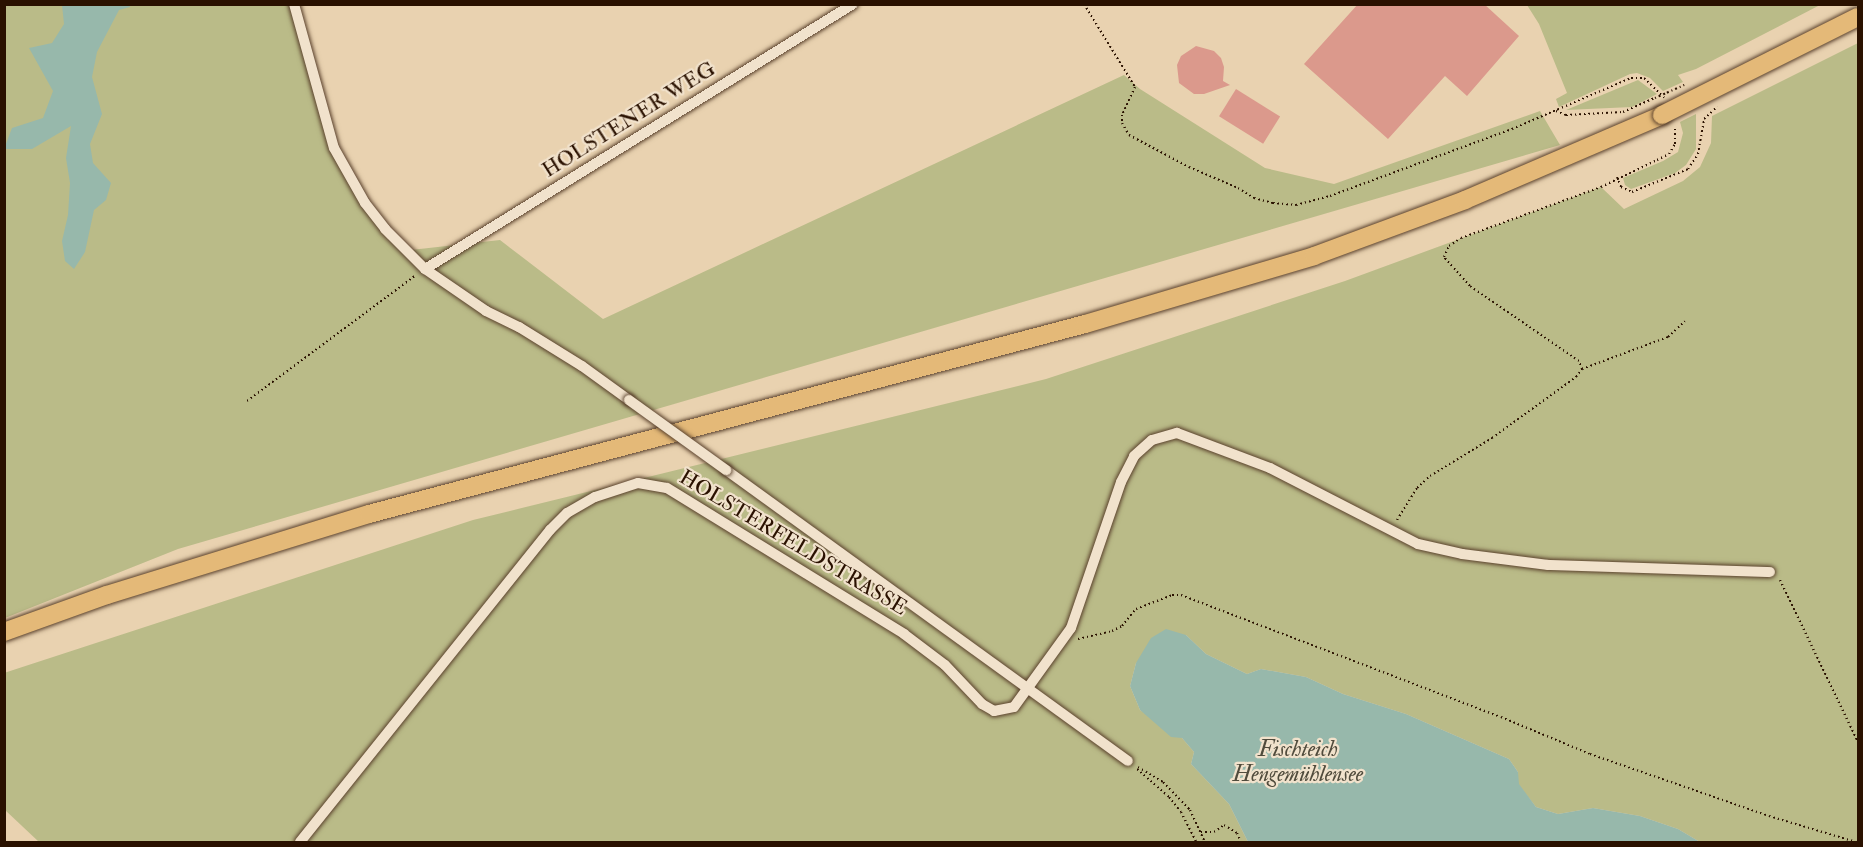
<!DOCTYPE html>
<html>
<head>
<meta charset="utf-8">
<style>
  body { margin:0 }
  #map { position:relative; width:1863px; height:847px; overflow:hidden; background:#e9d2b0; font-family:"IM FELL Double Pica",serif }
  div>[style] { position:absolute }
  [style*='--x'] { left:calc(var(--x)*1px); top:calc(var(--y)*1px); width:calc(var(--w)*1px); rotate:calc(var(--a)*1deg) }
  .green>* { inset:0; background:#babb88 }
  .water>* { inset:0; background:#97b8ab }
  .building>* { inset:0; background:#db998c; transform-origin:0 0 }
  .path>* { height:2px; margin-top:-1px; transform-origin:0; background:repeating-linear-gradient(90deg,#2a1100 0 1.5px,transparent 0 4.5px) }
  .roads { filter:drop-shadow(0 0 2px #5a412c) drop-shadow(0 0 2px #5a412c) }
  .minor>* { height:10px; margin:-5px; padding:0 5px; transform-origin:5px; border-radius:5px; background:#f1e2cc }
  .primary>* { height:18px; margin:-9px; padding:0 9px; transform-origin:9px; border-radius:9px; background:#e4b978 }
  .path-bridge>* { height:2px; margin-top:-1px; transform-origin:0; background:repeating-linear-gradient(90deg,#2a1100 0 1.5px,transparent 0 4.5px) }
  .bridges { filter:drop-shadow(0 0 2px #5a412c) drop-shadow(0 0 2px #5a412c) }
  .minor-bridge>* { height:10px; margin:-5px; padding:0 5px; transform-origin:5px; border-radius:5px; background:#f1e2cc }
  .primary-bridge>* { height:18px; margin:-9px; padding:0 9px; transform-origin:9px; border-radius:9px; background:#e4b978 }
  span { translate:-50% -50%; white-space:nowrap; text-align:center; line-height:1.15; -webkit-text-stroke:4.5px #f1e2cc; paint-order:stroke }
  .street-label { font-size:21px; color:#2a1100 }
  .water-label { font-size:22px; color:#504b3c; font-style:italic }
  .frame { position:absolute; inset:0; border:6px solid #2a1100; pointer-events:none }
</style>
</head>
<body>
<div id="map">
  <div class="green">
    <div style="clip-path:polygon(5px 5px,292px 5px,332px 149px,402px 251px,500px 240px,603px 319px,1124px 75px,1140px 89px,1265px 168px,1334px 184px,1540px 111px,1560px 145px,178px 549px,5px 618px)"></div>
    <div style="clip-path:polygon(1527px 5px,1820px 5px,1696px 69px,1678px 75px,1683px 82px,1663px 91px,1650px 78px,1637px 73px,1630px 74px,1559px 107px,1556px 99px,1567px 93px,1539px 24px)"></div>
    <div style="clip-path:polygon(1858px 43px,1858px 842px,1700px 842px,1678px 829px,1640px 816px,1593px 808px,1558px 814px,1536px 807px,1518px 784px,1518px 772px,1509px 759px,1406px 714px,1343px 694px,1306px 677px,1261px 669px,1247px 674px,1206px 654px,1186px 635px,1136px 663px,1130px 686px,1140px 710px,1182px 738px,1194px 752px,1191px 764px,1229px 804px,1248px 842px,39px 842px,5px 810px,4px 673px,473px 520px,1046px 379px,1345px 281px,1601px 187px,1624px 209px,1683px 181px,1700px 167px,1711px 143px,1712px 116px)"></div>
    <div style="clip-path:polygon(1638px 80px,1657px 94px,1632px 107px,1566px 110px)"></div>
    <div style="clip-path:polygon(1696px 114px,1696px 149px,1686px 165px,1675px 173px,1631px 189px,1625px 185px,1623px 178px,1663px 161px,1678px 152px,1683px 133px,1680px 122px)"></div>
  </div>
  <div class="water">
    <div style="clip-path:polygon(62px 5px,129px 4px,130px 7px,119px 10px,97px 52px,92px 77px,102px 114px,90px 144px,93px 163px,111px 183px,106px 200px,94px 210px,85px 252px,74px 269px,65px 261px,62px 241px,68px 215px,70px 183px,66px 158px,71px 126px,32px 149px,4px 149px,12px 128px,43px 118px,53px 91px,29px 48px,52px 43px,64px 24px)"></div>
    <div style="clip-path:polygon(1166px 629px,1186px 635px,1206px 654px,1247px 674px,1261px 669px,1306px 677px,1343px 694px,1406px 714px,1509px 759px,1518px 772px,1519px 784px,1536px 807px,1558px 814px,1593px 808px,1640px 816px,1678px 829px,1700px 842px,1248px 842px,1229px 804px,1191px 764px,1194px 752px,1182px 738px,1171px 737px,1140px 710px,1130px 686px,1136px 663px,1151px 638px)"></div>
  </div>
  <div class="building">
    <div style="clip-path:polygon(1358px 4px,1484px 4px,1519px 36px,1467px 96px,1445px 76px,1388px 139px,1304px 64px)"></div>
    <div style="clip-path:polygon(1196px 46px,1214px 51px,1221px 58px,1224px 67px,1223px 81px,1230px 85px,1204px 94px,1194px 94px,1179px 83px,1177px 65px,1181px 56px)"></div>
    <div style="left:1236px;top:89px;width:52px;height:32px;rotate:32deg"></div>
  </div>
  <div class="path">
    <div style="--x:1084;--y:4;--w:97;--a:58.4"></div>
    <div style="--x:1135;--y:87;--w:31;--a:115"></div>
    <div style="--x:1122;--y:115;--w:8;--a:90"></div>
    <div style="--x:1122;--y:123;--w:14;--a:60"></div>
    <div style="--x:1129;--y:135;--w:68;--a:28.1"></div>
    <div style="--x:1189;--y:167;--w:53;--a:23.2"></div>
    <div style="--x:1238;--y:188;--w:19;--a:32"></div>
    <div style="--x:1254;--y:198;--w:20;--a:15"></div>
    <div style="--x:1273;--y:203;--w:23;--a:5"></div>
    <div style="--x:1296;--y:205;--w:35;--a:-15"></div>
    <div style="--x:1330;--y:196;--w:194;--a:-20.2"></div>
    <div style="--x:1512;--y:129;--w:129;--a:-23.2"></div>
    <div style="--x:1631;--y:78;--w:13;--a:0"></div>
    <div style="--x:1644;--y:78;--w:28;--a:44"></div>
    <div style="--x:1556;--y:111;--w:11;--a:22"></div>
    <div style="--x:1566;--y:115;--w:57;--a:-3"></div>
    <div style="--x:1623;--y:112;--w:35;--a:-24"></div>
    <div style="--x:1617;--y:177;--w:11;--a:68"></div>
    <div style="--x:1621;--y:187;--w:12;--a:24"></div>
    <div style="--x:1632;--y:192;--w:61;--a:-22.3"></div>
    <div style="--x:1688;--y:169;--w:18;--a:-56"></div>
    <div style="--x:1698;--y:154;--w:36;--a:-80"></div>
    <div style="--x:1704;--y:119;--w:18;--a:-43"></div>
    <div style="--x:1582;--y:369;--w:92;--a:-20.4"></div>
    <div style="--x:1668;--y:337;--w:23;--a:-43"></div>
    <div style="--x:247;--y:401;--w:209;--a:-36.7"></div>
    <div style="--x:1397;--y:520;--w:38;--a:-58"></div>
    <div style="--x:1417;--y:488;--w:18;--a:-43"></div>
    <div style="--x:1430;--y:476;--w:73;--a:-31.5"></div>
    <div style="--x:1492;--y:438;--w:104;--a:-36"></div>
    <div style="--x:1576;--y:377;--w:10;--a:-53"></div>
    <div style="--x:1582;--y:369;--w:9;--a:-111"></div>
    <div style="--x:1579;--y:361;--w:132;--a:-145.5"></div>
    <div style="--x:1470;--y:286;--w:39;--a:-132"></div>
    <div style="--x:1444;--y:257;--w:12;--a:-66"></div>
    <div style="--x:1449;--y:246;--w:14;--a:-34"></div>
    <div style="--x:1461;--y:238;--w:149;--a:-20"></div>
    <div style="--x:1601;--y:187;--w:62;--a:-25.7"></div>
    <div style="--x:1657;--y:160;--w:13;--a:-27"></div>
    <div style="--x:1669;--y:154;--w:12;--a:-59"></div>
    <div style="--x:1675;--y:144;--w:17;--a:-90"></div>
    <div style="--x:1780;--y:580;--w:180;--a:64.3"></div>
    <div style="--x:1078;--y:639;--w:35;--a:-13"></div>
    <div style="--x:1112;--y:631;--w:11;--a:-27"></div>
    <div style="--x:1122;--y:626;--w:22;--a:-51"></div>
    <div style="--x:1136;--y:609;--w:39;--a:-21"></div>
    <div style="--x:1172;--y:595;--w:9;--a:0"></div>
    <div style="--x:1181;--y:595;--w:342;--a:20.9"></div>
    <div style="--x:1501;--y:717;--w:96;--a:22.6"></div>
    <div style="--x:1590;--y:754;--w:189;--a:19.1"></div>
    <div style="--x:1769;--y:816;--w:91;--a:16.6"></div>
    <div style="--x:1138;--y:767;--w:29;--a:31"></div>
    <div style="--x:1163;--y:782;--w:39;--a:46"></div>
    <div style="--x:1190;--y:810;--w:35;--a:65"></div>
    <div style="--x:1137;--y:769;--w:43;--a:41.2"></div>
    <div style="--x:1169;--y:797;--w:19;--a:51"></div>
    <div style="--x:1181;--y:812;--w:34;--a:63"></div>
    <div style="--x:1201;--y:832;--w:13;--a:0"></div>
    <div style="--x:1214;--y:832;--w:12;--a:-35"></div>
    <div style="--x:1224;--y:825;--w:15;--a:32"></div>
    <div style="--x:1237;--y:833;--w:10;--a:66"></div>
  </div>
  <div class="roads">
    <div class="minor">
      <div style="--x:294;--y:4;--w:149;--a:74.5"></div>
      <div style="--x:334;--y:148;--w:63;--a:60.6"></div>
      <div style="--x:365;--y:203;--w:33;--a:52"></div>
      <div style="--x:385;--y:229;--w:57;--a:45"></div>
      <div style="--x:425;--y:269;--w:74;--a:34.5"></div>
      <div style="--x:486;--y:311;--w:37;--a:26"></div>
      <div style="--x:519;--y:327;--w:74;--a:31.8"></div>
      <div style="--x:582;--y:366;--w:58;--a:35.9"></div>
      <div style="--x:425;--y:269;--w:503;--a:-31.76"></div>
      <div style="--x:726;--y:470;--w:496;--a:35.9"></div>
      <div style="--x:300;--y:842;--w:400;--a:-51.3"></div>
      <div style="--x:550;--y:530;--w:24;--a:-45"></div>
      <div style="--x:567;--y:513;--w:32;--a:-30"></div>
      <div style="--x:595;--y:497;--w:45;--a:-18"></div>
      <div style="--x:638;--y:483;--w:29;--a:10"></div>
      <div style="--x:667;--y:488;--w:278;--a:31.6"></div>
      <div style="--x:904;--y:634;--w:51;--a:37.1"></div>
      <div style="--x:945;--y:665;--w:54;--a:46.5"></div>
      <div style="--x:982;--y:704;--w:14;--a:30"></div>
      <div style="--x:994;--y:711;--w:20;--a:-11"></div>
      <div style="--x:1014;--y:707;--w:97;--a:-54.2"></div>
      <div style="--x:1071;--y:628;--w:154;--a:-71.1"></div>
      <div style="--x:1121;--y:482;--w:29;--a:-63"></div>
      <div style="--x:1134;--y:456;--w:24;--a:-42"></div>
      <div style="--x:1152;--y:440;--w:26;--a:-16"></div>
      <div style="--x:1177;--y:433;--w:99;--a:20.6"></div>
      <div style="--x:1270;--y:468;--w:166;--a:27.2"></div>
      <div style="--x:1418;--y:544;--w:45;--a:12.8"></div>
      <div style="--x:1462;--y:554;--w:87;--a:7.3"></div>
      <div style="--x:1548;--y:565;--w:222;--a:1.8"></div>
    </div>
    <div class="primary">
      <div style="--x:4;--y:632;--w:109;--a:-19.8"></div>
      <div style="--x:107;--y:595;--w:274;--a:-17.2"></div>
      <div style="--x:369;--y:514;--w:741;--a:-14.86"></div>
      <div style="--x:1085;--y:324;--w:239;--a:-16.5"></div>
      <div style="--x:1314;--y:256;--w:161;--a:-20.3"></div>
      <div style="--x:1465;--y:200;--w:215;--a:-23.3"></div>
    </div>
  </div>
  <div class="path-bridge">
    <div style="--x:1655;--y:98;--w:32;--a:-24"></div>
  </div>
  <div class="bridges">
    <div class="minor-bridge">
      <div style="--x:629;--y:400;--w:120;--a:35.8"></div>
    </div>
    <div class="primary-bridge">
      <div style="--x:1662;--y:115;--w:219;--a:-26.6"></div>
    </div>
  </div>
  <div class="street-label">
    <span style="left:629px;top:120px;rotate:-32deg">HOLSTENER WEG</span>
    <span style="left:793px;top:543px;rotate:31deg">HOLSTERFELDSTRASSE</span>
  </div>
  <div class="water-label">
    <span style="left:1298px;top:762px">Fischteich<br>Hengemühlensee</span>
  </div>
  <div class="frame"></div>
</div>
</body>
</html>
